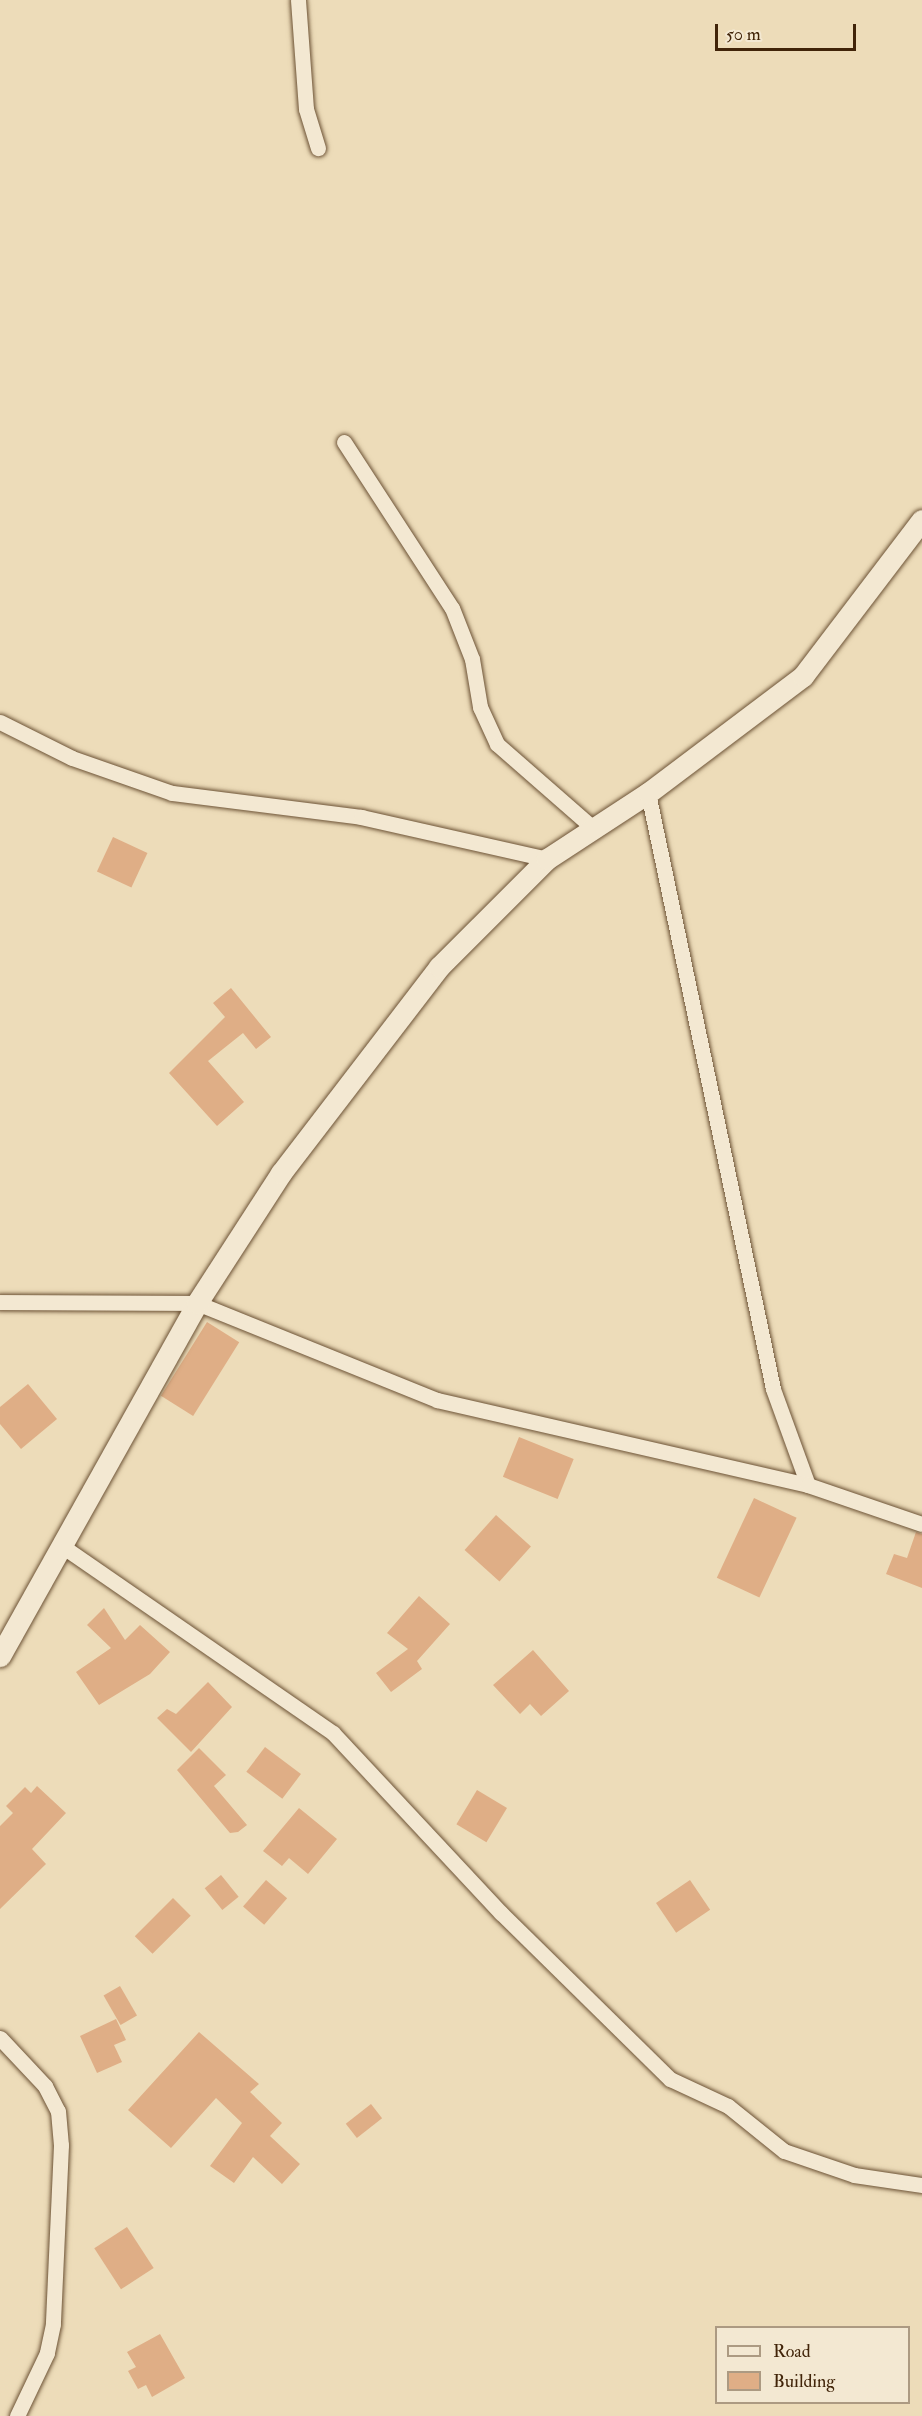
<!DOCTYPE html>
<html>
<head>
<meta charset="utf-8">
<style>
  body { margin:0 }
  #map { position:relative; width:922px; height:2416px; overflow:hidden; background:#eddcb9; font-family:"IM FELL Double Pica",serif }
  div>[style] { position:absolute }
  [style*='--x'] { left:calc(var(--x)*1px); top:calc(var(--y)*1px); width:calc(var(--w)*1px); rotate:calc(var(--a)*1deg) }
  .building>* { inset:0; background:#dfae86; transform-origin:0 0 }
  .roads { filter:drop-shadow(0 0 2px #6c5235) drop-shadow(0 0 2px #6c5235) }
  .minor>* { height:15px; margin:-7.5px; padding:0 7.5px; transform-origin:7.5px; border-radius:7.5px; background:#f3e8d2 }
  .secondary>* { height:21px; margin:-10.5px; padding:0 10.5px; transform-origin:10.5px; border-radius:10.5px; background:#f3e8d2 }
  span { translate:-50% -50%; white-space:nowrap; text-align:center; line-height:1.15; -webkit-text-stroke:4.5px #f3e8d2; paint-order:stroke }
  .legend { position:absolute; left:715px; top:2326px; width:195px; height:78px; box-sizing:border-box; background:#f3e8d2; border:2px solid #ac9a82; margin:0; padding:8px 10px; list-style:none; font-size:18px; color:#412409 }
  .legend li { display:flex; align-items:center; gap:12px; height:30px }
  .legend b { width:30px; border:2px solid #ac9a82 }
  .scale { position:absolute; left:715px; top:24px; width:141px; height:27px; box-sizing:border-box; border:3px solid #412409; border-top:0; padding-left:8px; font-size:18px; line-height:21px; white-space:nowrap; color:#412409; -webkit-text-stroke:4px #f3e8d2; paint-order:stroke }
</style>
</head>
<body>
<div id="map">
  <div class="building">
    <div style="left:113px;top:837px;width:38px;height:38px;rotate:25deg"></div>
    <div style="clip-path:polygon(231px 988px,271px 1037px,256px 1049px,243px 1033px,208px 1061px,244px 1102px,217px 1126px,169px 1073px,225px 1017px,213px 1003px)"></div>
    <div style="left:207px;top:1322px;width:38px;height:87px;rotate:32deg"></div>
    <div style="clip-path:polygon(28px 1384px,57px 1419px,21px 1449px,0 1424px,0 1407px)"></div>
    <div style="left:519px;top:1437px;width:59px;height:43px;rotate:22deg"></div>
    <div style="left:754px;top:1498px;width:47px;height:88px;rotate:25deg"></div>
    <div style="left:496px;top:1515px;width:47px;height:47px;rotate:42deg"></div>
    <div style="clip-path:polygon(916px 1532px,922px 1534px,922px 1588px,886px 1574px,894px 1554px,907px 1558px)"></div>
    <div style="clip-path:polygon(419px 1596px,450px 1624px,417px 1661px,422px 1669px,391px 1692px,376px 1673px,408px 1649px,387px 1633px)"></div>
    <div style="clip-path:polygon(104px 1608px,125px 1640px,140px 1625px,170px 1652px,150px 1674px,99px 1705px,76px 1672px,111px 1648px,87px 1625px)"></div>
    <div style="clip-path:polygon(533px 1650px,569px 1691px,541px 1716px,530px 1704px,520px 1714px,493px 1685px)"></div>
    <div style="clip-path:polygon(208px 1682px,232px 1707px,191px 1752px,157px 1718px,167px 1709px,176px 1714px)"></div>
    <div style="left:265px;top:1747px;width:45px;height:31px;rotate:37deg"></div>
    <div style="clip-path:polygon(199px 1748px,226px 1775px,214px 1786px,247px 1825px,238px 1832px,230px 1833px,177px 1770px)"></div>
    <div style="clip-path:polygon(37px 1786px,66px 1813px,32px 1849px,46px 1864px,0 1909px,0 1826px,13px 1813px,6px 1806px,25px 1787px,31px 1793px)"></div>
    <div style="left:477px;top:1790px;width:35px;height:40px;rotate:31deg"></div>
    <div style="clip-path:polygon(299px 1808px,337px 1839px,308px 1874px,289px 1858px,282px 1866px,263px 1851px)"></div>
    <div style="left:221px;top:1875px;width:28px;height:21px;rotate:51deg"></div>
    <div style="left:266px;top:1880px;width:28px;height:35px;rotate:41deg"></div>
    <div style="left:690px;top:1880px;width:36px;height:41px;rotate:56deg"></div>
    <div style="left:173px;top:1898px;width:25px;height:54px;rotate:45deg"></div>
    <div style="left:120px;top:1986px;width:34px;height:19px;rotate:60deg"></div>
    <div style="clip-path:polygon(116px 2019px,126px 2040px,114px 2045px,122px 2062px,97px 2073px,80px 2036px)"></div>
    <div style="clip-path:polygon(199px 2032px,259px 2084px,250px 2092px,282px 2123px,270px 2136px,300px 2164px,282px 2184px,253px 2157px,234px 2183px,210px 2166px,242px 2123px,216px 2098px,171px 2148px,128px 2110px)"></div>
    <div style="left:371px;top:2104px;width:18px;height:32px;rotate:52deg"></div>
    <div style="left:127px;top:2227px;width:49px;height:39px;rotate:57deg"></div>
    <div style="clip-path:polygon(160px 2334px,185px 2378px,152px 2397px,146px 2385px,138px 2389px,128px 2371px,136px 2367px,127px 2352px)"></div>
  </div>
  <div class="roads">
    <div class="minor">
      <div style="--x:298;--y:0;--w:109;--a:85.8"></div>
      <div style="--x:306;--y:109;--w:41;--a:72.9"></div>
      <div style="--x:344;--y:442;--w:198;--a:57"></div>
      <div style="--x:452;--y:608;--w:55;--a:68.6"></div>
      <div style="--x:472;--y:659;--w:49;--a:80.5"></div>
      <div style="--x:480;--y:707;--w:41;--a:65.3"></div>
      <div style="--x:497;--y:744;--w:129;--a:41.2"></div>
      <div style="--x:0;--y:722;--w:80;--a:26.6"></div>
      <div style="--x:72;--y:758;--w:106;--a:19.3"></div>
      <div style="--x:172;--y:793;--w:191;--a:7.2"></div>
      <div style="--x:361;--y:817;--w:191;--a:12.7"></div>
      <div style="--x:648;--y:793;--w:609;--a:78.15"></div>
      <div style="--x:773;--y:1389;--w:102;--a:70"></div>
      <div style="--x:0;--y:1302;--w:197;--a:0.3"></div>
      <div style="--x:197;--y:1303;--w:259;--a:22"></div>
      <div style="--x:437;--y:1400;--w:381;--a:12.9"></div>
      <div style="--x:808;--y:1485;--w:120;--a:18.9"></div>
      <div style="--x:62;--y:1546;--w:329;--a:34.6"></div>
      <div style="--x:333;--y:1733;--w:246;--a:47"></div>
      <div style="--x:501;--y:1913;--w:237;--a:44.5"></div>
      <div style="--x:670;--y:2079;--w:64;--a:25"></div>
      <div style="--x:728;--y:2106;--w:72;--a:38.8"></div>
      <div style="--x:784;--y:2151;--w:74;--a:18.9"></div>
      <div style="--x:854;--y:2175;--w:69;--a:8.4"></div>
      <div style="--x:0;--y:2038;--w:66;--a:46.8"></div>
      <div style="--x:45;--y:2086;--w:28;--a:63"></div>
      <div style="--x:58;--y:2111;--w:34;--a:85"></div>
      <div style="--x:61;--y:2145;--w:179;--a:92.6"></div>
      <div style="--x:53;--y:2324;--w:30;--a:102"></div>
      <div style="--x:47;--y:2353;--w:70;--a:115.5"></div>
    </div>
    <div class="secondary">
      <div style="--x:0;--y:1656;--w:404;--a:-60.8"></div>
      <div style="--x:197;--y:1303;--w:155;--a:-57.1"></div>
      <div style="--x:281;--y:1173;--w:260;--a:-52.5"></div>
      <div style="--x:439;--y:967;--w:153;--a:-45"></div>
      <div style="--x:547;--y:859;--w:121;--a:-33.2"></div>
      <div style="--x:648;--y:793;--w:194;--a:-37"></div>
      <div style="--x:803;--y:676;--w:196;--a:-52.7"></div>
    </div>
  </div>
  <ul class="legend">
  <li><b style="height:8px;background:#f3e8d2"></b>Road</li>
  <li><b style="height:16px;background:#dfae86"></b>Building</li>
  </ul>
  <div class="scale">50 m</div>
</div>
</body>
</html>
